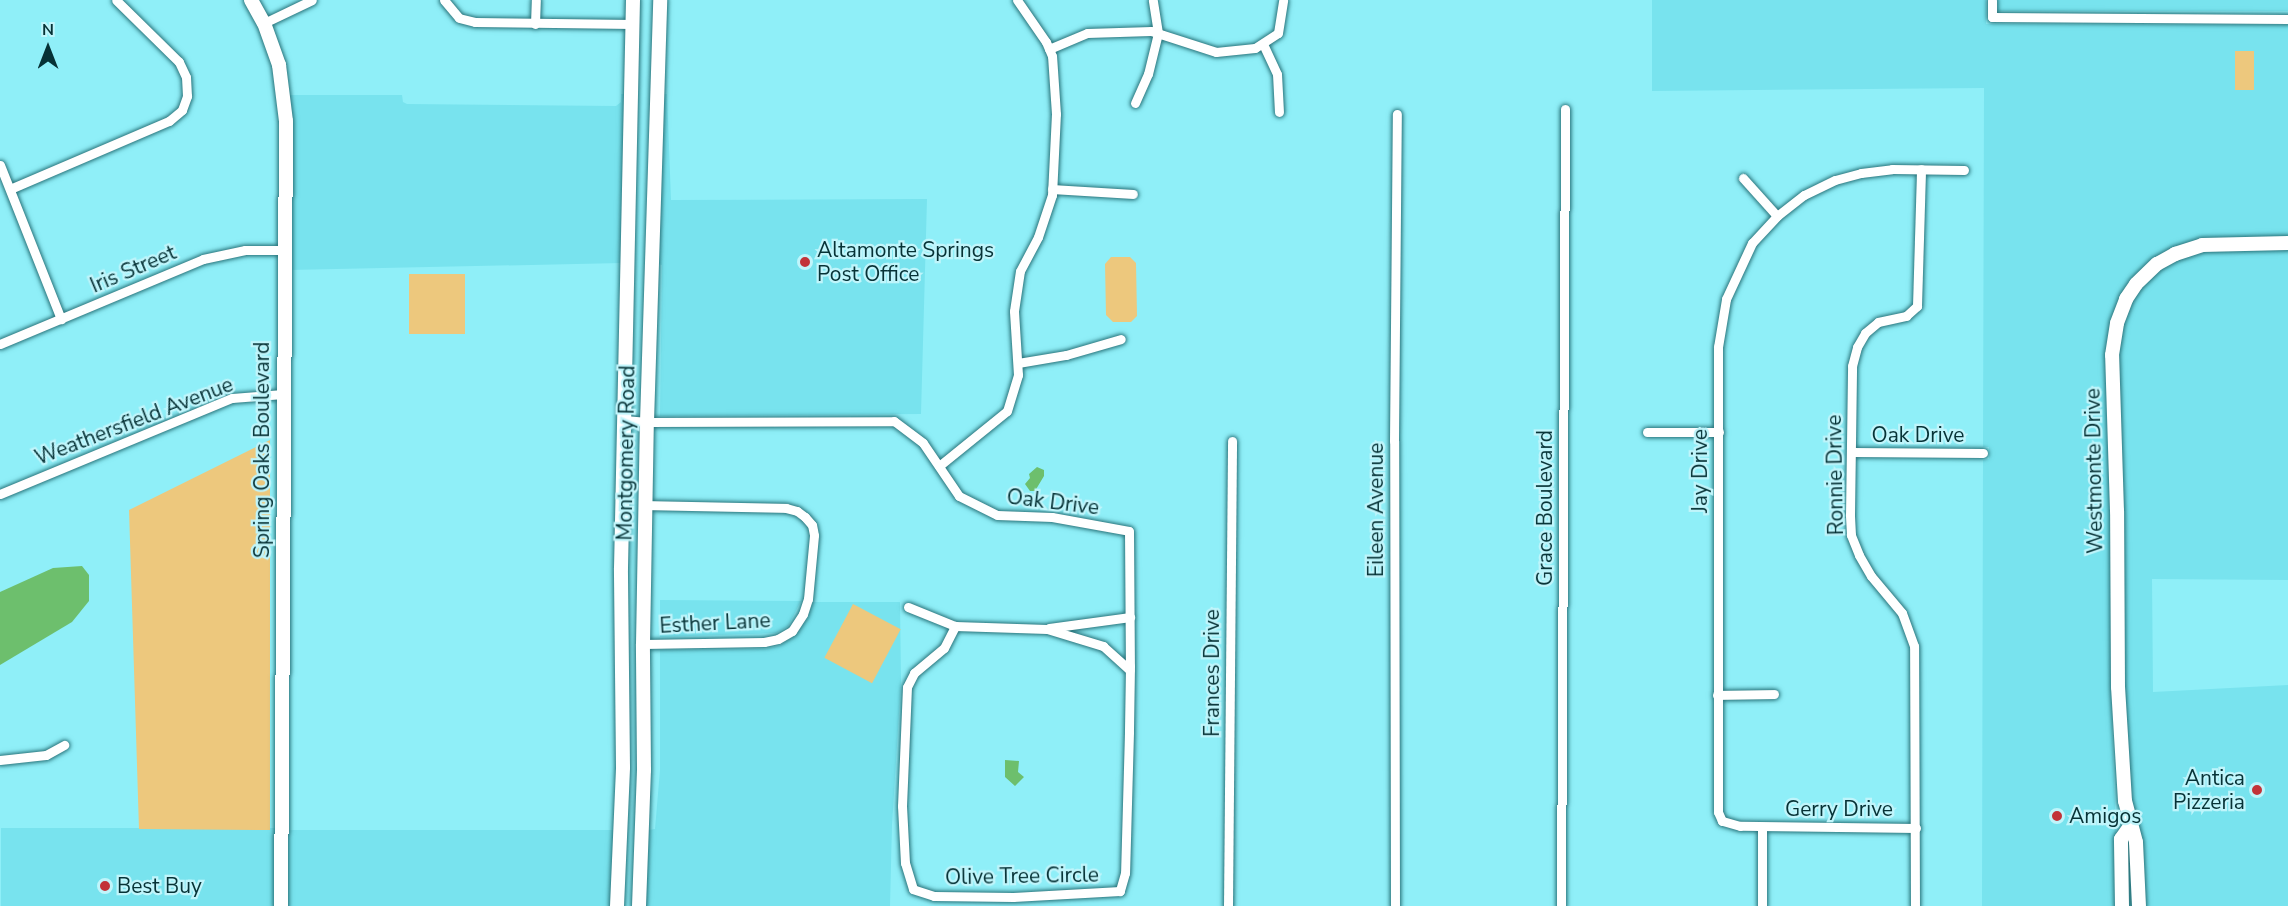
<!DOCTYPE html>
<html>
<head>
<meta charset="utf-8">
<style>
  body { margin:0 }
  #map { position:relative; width:2288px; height:906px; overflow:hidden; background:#8feff8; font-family:"Nunito Sans",sans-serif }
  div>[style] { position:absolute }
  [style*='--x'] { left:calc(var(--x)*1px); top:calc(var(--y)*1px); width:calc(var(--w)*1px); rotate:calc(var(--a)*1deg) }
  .built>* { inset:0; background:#78e3ee; transform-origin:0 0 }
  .green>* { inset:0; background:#edc87d; transform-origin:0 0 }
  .water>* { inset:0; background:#6dbf6d }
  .roads { filter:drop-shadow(0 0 2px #29747b) drop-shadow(0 0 2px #29747b) }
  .street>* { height:9px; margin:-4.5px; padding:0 4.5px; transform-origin:4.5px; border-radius:4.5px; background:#fff }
  .secondary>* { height:14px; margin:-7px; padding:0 7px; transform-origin:7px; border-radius:7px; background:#fff }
  .dots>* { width:16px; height:16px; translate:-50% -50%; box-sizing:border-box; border:3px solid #c0f5fb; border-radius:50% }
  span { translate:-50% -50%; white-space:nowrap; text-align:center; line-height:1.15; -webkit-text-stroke:4.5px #c0f5fb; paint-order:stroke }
  .poi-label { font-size:21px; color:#063236 }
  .left { translate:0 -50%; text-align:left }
  .right { translate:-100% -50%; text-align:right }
  .street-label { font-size:21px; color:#063236 }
  .north { position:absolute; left:18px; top:18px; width:60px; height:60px; -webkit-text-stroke:4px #c0f5fb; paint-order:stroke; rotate:0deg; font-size:16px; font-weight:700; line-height:24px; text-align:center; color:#063236 }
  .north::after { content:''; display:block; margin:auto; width:21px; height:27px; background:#063236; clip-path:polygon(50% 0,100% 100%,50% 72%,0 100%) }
</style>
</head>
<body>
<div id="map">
  <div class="built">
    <div style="clip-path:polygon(1652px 0,1986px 0,1986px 24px,2288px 25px,2288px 237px,2200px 239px,2120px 297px,2110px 434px,2112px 732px,2119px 906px,1982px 906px,1983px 460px,1989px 459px,1989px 447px,1983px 447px,1984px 88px,1652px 91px)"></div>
    <div style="left:1998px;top:0;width:290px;height:11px"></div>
    <div style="clip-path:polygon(621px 94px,626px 94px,622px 263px,290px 270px,290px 95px,402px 95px,403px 102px,407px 104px,616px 106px,621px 102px)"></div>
    <div style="clip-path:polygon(662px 94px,667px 94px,671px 200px,927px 199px,921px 414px,660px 416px,662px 265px,657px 264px)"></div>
    <div style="clip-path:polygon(2288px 250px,2288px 580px,2152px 579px,2153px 692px,2288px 685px,2288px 906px,2131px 906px,2124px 732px,2123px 511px,2118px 355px,2123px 325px,2131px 303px,2140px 288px,2160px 270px,2177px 260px,2203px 251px)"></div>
    <div style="clip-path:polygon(660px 600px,801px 601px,788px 626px,776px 633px,660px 637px)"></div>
    <div style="clip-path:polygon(813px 602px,900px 602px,901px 681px,892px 825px,890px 906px,645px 906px,648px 830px,655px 829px,660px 770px,660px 650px,765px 649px,779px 646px,796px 635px,808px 618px)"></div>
    <div style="left:1px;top:828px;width:275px;height:78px"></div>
    <div style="left:287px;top:830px;width:328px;height:76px"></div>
  </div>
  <div class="green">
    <div style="left:2235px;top:51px;width:19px;height:39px"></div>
    <div style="clip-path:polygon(1111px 257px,1130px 257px,1136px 263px,1137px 316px,1131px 322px,1113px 322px,1106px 315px,1105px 264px)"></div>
    <div style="left:409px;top:274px;width:56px;height:60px"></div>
    <div style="clip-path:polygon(270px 440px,270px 830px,139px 829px,129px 510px)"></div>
    <div style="left:853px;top:604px;width:54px;height:61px;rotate:28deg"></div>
  </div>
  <div class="water">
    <div style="clip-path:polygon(1037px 467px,1044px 470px,1044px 476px,1035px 491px,1030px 491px,1025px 484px,1030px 478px,1029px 474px)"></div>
    <div style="clip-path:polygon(82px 566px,89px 575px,89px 601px,72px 622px,0 665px,0 592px,53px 568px)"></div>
    <div style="clip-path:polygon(1005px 760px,1019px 761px,1018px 772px,1024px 777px,1015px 786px,1005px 777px)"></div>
  </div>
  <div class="roads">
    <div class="street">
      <div style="--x:444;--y:0;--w:23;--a:50"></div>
      <div style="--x:459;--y:18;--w:16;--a:14"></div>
      <div style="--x:475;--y:22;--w:158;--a:0.7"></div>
      <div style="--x:1992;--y:0;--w:17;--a:90"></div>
      <div style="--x:1992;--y:17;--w:296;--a:0.4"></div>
      <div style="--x:264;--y:23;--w:53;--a:-25.6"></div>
      <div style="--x:535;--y:24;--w:24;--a:-88"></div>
      <div style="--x:1263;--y:44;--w:33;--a:65"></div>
      <div style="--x:1277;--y:74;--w:38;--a:87"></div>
      <div style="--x:1049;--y:49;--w:41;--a:-22.8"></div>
      <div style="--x:1087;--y:33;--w:64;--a:-1.8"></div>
      <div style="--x:1151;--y:31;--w:68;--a:17.9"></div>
      <div style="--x:1216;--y:52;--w:39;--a:-6"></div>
      <div style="--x:1255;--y:48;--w:27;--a:-33"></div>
      <div style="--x:1278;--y:33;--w:33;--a:-81"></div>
      <div style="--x:1135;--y:103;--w:32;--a:-66"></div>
      <div style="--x:1148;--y:74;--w:42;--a:-76.3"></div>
      <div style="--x:1158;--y:33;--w:33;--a:-99"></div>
      <div style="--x:0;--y:165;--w:166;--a:68.4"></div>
      <div style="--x:1743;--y:178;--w:51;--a:48.2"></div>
      <div style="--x:10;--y:189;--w:173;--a:-23.2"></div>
      <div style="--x:169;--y:121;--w:17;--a:-40"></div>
      <div style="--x:182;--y:110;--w:15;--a:-70"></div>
      <div style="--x:187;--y:96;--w:19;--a:-93"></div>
      <div style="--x:186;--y:77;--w:17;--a:-115"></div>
      <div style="--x:179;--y:62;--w:88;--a:-135.5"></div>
      <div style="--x:1052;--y:189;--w:81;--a:3.5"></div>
      <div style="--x:0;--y:344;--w:220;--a:-22.7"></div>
      <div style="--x:203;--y:259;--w:43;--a:-12.1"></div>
      <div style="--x:245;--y:250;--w:40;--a:0"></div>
      <div style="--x:1018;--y:363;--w:49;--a:-9.5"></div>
      <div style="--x:1066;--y:355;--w:57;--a:-16.2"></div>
      <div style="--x:625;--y:420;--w:22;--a:5"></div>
      <div style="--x:647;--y:422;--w:247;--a:-0.2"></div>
      <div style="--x:894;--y:421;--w:36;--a:37"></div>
      <div style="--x:923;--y:443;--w:64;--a:55.8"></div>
      <div style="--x:959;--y:496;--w:42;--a:26.6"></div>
      <div style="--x:997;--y:515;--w:55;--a:2.1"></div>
      <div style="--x:1052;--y:517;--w:78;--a:10.3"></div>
      <div style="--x:1129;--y:531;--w:135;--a:89.6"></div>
      <div style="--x:1130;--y:666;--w:66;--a:90.9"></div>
      <div style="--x:1129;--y:732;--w:141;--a:91.6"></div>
      <div style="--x:1125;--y:873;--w:19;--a:106"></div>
      <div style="--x:1120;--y:891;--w:107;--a:176.8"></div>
      <div style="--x:1013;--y:897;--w:79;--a:-179.3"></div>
      <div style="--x:934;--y:896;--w:22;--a:-162"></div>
      <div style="--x:913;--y:889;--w:27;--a:-107"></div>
      <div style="--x:905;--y:863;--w:57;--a:-93"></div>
      <div style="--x:902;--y:806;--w:119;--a:-87.6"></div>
      <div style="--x:907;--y:687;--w:16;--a:-63"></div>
      <div style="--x:914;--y:673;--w:39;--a:-40"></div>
      <div style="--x:944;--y:648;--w:25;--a:-63"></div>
      <div style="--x:955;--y:626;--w:92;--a:1.9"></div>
      <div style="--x:1047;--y:629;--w:59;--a:16.9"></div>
      <div style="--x:1103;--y:646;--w:36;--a:42"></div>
      <div style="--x:1647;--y:432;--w:72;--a:0"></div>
      <div style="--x:1852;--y:452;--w:131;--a:0.4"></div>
      <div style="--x:939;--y:466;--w:87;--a:-39"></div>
      <div style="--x:1007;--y:411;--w:38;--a:-73"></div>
      <div style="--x:1018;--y:375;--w:64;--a:-93.6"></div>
      <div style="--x:1014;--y:311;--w:40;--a:-81.5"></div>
      <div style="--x:1020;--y:271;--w:38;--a:-62"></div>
      <div style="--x:1038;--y:237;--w:44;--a:-71.6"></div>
      <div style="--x:1052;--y:195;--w:81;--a:-87.2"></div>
      <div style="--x:1056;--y:114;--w:58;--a:-93.9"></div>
      <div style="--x:1052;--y:56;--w:15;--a:-113"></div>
      <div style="--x:1046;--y:42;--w:51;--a:-124.6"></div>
      <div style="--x:0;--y:494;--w:251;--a:-22.5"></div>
      <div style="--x:232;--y:398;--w:51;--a:-4.5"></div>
      <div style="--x:908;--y:607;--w:51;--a:22"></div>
      <div style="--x:1049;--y:628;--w:82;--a:-7.7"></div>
      <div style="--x:643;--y:644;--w:121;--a:-0.9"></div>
      <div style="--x:764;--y:642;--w:14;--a:-12"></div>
      <div style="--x:778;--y:639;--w:16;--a:-30"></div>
      <div style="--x:792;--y:631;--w:20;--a:-57"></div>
      <div style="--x:803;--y:614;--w:16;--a:-72"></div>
      <div style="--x:808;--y:599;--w:64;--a:-84.6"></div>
      <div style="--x:814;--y:535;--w:10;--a:-101"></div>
      <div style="--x:812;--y:525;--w:11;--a:-131"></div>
      <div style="--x:805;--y:517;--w:10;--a:-143"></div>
      <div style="--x:797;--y:511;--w:11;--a:-165"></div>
      <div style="--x:786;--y:508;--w:140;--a:-178.8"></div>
      <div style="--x:1717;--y:695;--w:57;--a:-1"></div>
      <div style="--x:0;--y:760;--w:46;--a:-6.2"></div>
      <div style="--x:46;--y:755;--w:21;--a:-29"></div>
      <div style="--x:1916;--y:828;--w:176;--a:-179.3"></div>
      <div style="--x:1740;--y:826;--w:19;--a:-164"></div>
      <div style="--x:1722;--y:821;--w:10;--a:-114"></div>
      <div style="--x:1718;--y:812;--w:465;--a:-90"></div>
      <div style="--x:1718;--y:347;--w:49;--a:-80.5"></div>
      <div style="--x:1726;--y:299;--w:62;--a:-65.1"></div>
      <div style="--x:1752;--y:243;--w:37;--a:-47"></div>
      <div style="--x:1777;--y:216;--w:34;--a:-38"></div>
      <div style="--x:1804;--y:195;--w:34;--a:-26"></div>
      <div style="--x:1835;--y:180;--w:27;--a:-15"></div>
      <div style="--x:1861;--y:173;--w:31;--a:-7"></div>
      <div style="--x:1892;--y:169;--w:72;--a:0.8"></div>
      <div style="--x:1228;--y:906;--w:465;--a:-89.5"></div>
      <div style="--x:1395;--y:906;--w:465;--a:-90.1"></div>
      <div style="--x:1394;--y:441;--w:327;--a:-89.5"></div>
      <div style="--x:1561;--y:906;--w:797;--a:-89.71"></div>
      <div style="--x:1762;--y:906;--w:79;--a:-90"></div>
      <div style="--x:1915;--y:906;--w:260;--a:-90.2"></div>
      <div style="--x:1914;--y:646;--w:35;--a:-110"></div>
      <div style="--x:1902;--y:613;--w:48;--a:-130"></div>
      <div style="--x:1871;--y:576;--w:24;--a:-120"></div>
      <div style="--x:1859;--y:555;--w:22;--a:-112"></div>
      <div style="--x:1851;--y:535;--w:20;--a:-93"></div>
      <div style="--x:1850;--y:515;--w:149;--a:-89.2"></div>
      <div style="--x:1852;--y:366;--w:20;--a:-75"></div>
      <div style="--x:1857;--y:347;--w:16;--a:-60"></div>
      <div style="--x:1865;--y:333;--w:17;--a:-40"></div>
      <div style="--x:1878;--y:322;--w:29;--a:-12"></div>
      <div style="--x:1906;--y:316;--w:15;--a:-42"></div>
      <div style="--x:1917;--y:306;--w:137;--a:-88.3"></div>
    </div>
    <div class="secondary">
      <div style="--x:251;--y:0;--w:26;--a:61"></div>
      <div style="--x:264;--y:23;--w:45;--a:70.3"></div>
      <div style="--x:279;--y:65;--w:56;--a:82.9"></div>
      <div style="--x:286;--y:121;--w:785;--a:90.36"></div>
      <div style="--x:617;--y:906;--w:139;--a:-87.5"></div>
      <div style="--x:623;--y:767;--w:199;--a:-90.6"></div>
      <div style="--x:621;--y:568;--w:568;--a:-88.79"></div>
      <div style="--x:639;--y:906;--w:136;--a:-87.9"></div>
      <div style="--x:644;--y:770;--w:126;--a:-90.5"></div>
      <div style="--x:643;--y:644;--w:222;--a:-89"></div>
      <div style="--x:647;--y:422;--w:422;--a:-88.2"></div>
      <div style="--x:2122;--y:906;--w:67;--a:-90.9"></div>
      <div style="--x:2121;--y:839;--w:16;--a:-55"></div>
      <div style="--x:2139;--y:906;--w:64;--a:-92.7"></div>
      <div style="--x:2136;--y:842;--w:42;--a:-105"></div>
      <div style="--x:2125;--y:801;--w:114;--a:-93.5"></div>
      <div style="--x:2118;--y:687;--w:176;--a:-90.3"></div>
      <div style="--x:2117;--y:511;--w:156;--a:-91.8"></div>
      <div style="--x:2112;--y:355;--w:32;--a:-81"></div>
      <div style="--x:2117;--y:323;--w:26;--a:-69"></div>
      <div style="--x:2126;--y:299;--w:18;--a:-56"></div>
      <div style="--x:2136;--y:284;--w:29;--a:-44"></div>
      <div style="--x:2157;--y:264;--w:21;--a:-29"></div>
      <div style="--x:2175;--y:254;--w:28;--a:-18"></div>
      <div style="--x:2202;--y:245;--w:86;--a:-1.3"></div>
    </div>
  </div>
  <div class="dots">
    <div style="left:805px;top:262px;background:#c23338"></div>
    <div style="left:2257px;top:790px;background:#c23338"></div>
    <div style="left:2057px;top:816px;background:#c23338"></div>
    <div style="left:105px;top:886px;background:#c23338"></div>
  </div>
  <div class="poi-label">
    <span class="left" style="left:817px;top:262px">Altamonte Springs<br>Post Office</span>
    <span class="right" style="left:2245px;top:790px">Antica<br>Pizzeria</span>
    <span class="left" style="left:2069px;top:816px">Amigos</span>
    <span class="left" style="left:117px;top:886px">Best Buy</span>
  </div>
  <div class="street-label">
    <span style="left:133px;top:269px;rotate:-23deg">Iris Street</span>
    <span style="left:134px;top:421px;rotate:-21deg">Weathersfield Avenue</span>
    <span style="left:1918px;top:435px">Oak Drive</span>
    <span style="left:262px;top:450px;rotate:-90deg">Spring Oaks Boulevard</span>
    <span style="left:626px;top:453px;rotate:-89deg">Montgomery Road</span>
    <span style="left:1700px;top:471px;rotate:-90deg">Jay Drive</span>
    <span style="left:2094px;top:471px;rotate:-91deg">Westmonte Drive</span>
    <span style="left:1835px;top:475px;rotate:-91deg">Ronnie Drive</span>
    <span style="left:1053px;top:502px;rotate:7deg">Oak Drive</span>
    <span style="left:1545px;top:508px;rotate:-90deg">Grace Boulevard</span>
    <span style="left:1376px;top:510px;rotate:-90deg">Eileen Avenue</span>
    <span style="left:715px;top:623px;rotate:-3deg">Esther Lane</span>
    <span style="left:1212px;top:673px;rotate:-90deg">Frances Drive</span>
    <span style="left:1839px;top:809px">Gerry Drive</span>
    <span style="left:1022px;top:876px;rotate:-1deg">Olive Tree Circle</span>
  </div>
  <div class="north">N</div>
</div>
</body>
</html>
